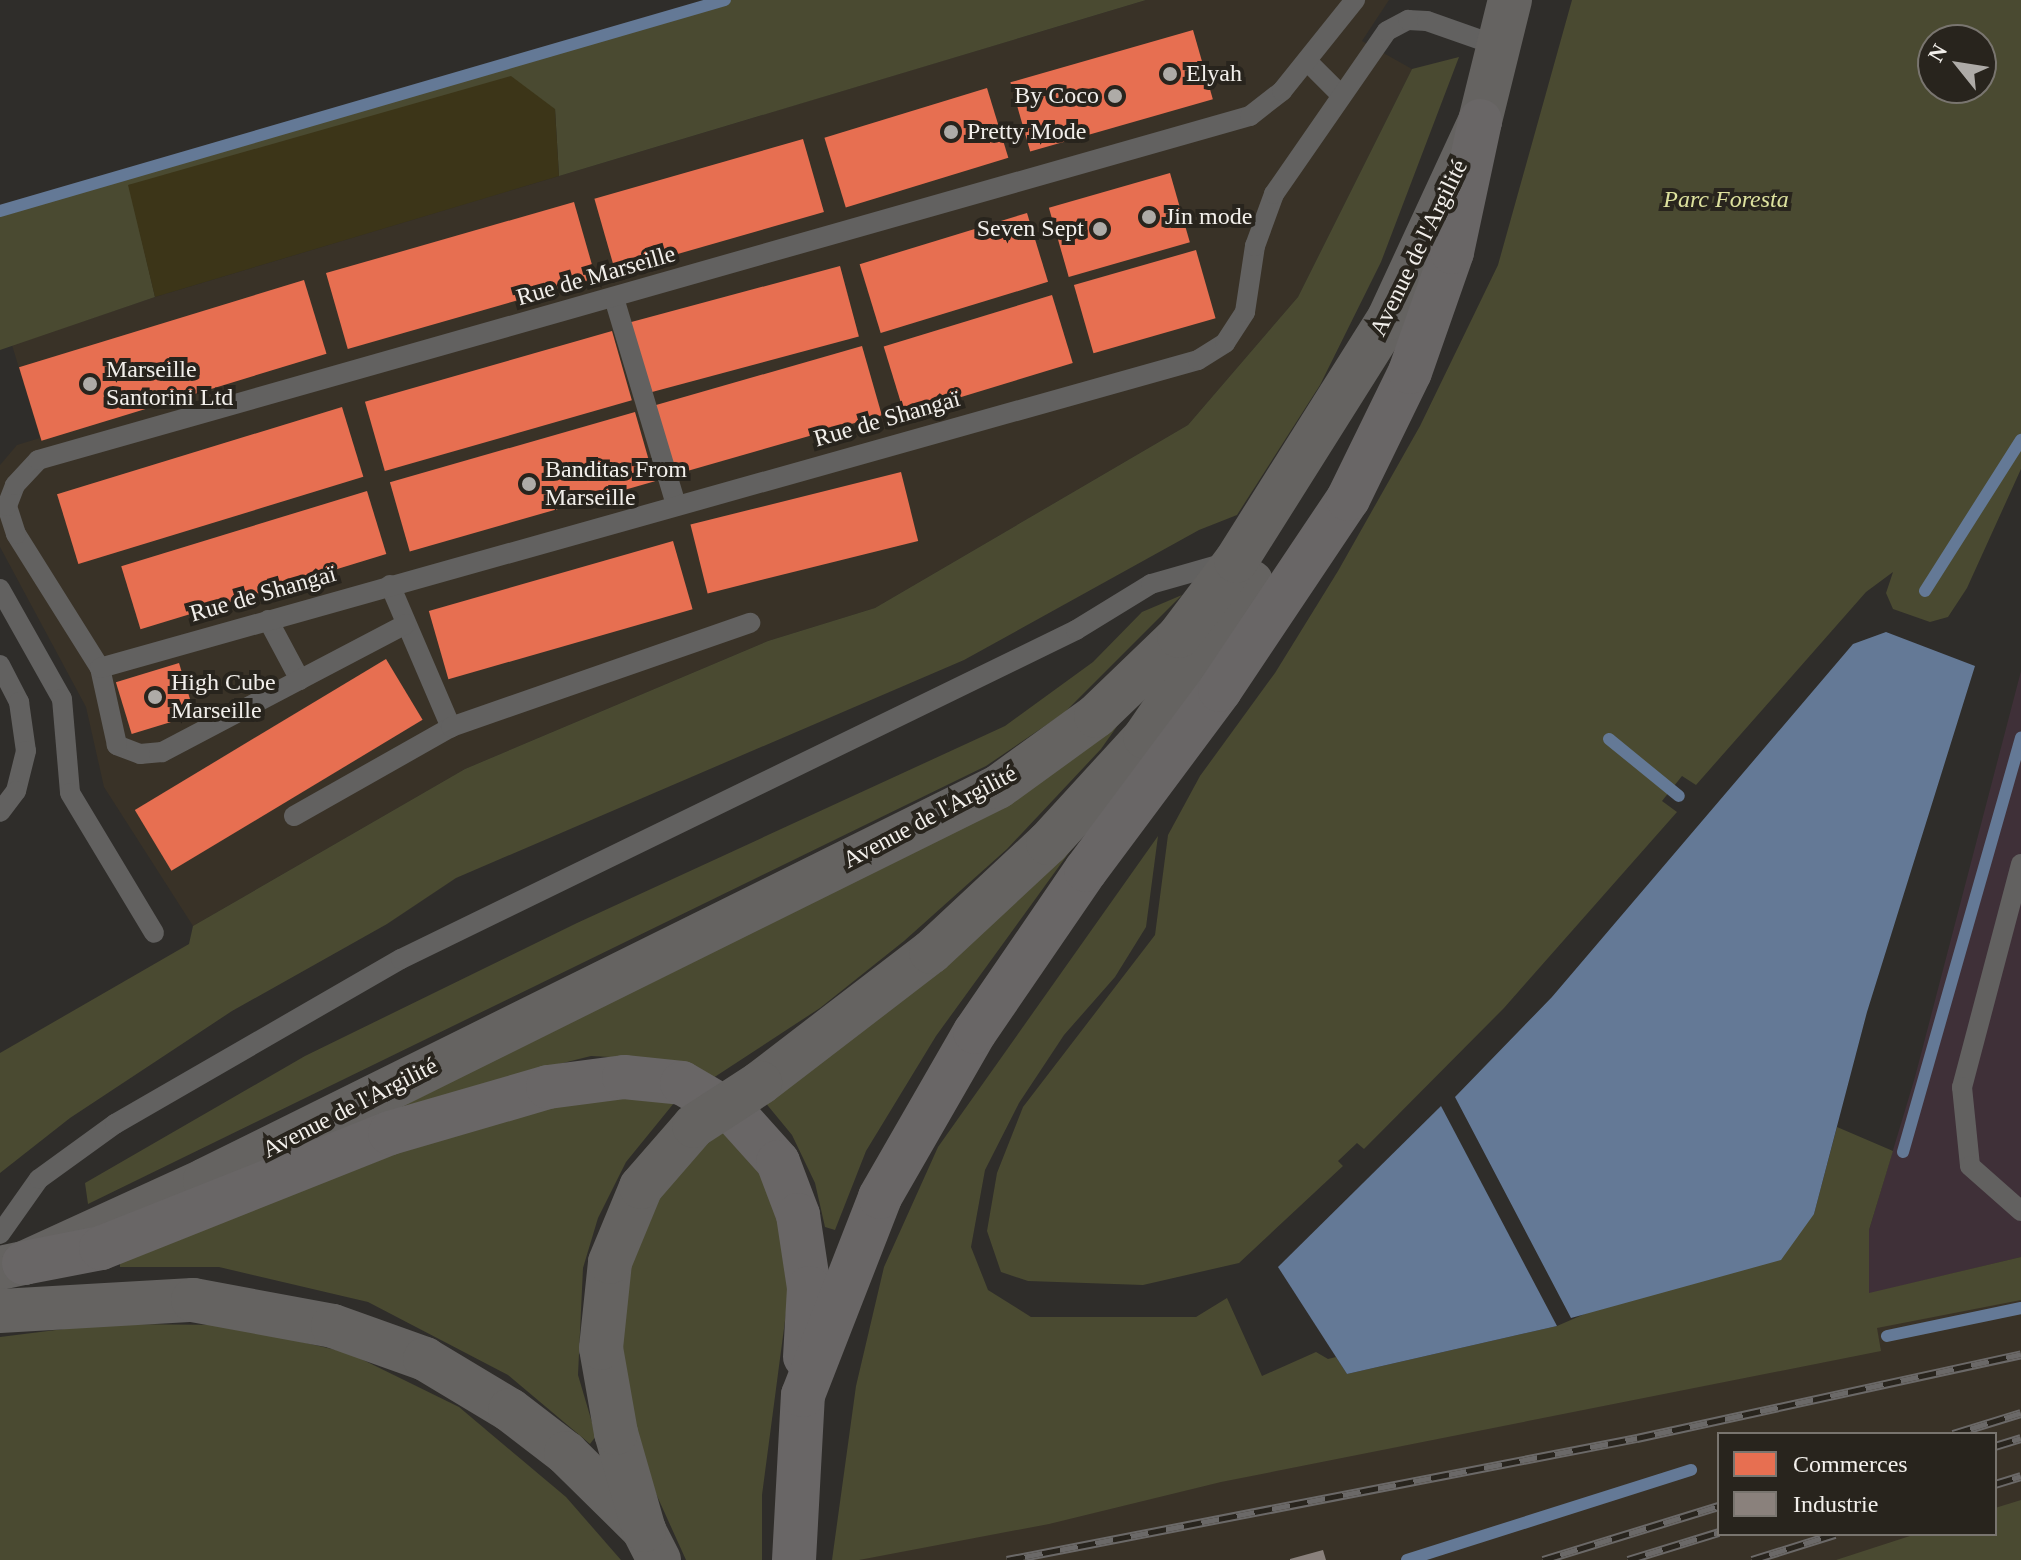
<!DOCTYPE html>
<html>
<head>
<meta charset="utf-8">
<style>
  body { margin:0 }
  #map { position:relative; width:2021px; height:1560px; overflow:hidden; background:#2f2d2a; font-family:"Times New Roman",serif }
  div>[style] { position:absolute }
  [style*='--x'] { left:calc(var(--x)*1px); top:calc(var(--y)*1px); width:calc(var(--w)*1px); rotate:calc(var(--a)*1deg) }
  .built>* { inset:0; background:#393227 }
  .industrial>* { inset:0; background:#3f3038 }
  .green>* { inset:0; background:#4a4a31 }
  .sand>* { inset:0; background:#3c3518 }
  .water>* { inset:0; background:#647996 }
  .shops>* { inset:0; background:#e76f51; transform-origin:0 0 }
  .industry>* { inset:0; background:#8a817c }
  .stream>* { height:12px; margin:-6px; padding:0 6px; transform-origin:6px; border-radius:6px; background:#647996 }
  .lane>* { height:20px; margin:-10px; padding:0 10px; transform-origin:10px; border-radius:10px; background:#626160 }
  .secondary>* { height:44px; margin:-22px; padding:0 22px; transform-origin:22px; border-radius:22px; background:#656361 }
  .highway>* { height:44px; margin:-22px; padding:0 22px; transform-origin:22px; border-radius:22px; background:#696666 }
  .rail>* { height:9px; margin-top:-4.5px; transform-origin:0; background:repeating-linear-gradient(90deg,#28241d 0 18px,#6b6968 0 36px); box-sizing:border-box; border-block:2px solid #6b6968 }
  .secondary-bridge>* { height:44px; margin:-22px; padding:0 22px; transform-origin:22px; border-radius:22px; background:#656361 }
  .dots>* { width:22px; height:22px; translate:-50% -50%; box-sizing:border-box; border:4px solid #28241d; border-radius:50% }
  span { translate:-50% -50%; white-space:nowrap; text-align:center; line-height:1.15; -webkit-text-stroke:8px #28241d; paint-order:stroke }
  .poi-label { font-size:24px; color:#f2efeb }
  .left { translate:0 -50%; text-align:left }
  .right { translate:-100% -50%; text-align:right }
  .park-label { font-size:24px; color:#dde19e; font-style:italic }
  .street-label { font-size:24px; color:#f2efeb }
  .legend { position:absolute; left:1717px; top:1432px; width:280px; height:104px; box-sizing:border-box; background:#28241d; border:2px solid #79756f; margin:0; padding:10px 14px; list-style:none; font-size:24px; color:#f2efeb }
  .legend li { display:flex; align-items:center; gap:16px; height:40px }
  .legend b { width:40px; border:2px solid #79756f }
  .north { position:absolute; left:1917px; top:24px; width:80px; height:80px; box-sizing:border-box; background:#28241d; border:2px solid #79756f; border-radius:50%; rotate:300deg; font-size:22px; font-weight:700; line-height:32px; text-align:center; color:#f2efeb }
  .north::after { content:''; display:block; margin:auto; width:28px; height:36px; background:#aeaba7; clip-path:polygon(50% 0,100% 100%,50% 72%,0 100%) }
</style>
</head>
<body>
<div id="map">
  <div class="built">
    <div style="clip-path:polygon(1146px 0,1389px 0,1362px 41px,1412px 69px,1298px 297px,1188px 425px,875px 608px,768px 641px,465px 769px,193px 926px,104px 787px,86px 707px,0 547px,0 465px,17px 445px,40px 438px,12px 345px,155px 297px)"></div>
    <div style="clip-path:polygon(evenodd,1868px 1251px,1869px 1293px,2021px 1257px,2021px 1560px,859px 1560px,1868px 1251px,1719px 1434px,1995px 1434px,1995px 1534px,1719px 1534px,1719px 1434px)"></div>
  </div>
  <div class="industrial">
    <div style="clip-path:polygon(2021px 671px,2021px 1257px,1868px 1294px,1869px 1230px,1915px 1077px)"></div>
  </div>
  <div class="green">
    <div style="clip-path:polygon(725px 0,1146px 0,559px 176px,555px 109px,129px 185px,155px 297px,0 350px,0 211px)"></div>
    <div style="clip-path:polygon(evenodd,1572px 0,2021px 0,2021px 469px,1967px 588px,1948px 617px,1930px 622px,1893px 609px,1886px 593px,1893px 572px,1866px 592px,1696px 785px,1682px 776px,1662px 801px,1677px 812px,1504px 1008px,1364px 1149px,1357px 1143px,1338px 1161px,1343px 1166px,1239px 1263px,1143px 1285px,1028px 1281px,1001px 1272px,987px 1231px,997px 1173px,1023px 1107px,1155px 935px,1168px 835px,1200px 776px,1275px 673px,1338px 571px,1420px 426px,1498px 265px,1572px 0,1933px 40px,1981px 40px,1981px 88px,1933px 88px,1933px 40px)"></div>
    <div style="clip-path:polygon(1459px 57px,1381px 262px,1320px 385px,1237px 515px,1199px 530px,964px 660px,456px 878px,387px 924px,232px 1011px,70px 1118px,0 1173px,0 1053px,189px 944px,193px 926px,465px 769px,768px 641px,875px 608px,1188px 425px,1298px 297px,1412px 69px)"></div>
    <div style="clip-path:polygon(1182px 595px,1064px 713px,986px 766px,88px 1204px,85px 1183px,305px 1056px,577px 923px,1005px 726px,1093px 662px,1142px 612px)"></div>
    <div style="clip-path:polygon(1125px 715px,1101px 749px,1007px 849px,904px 941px,820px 1008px,710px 1080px,668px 1060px,591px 1056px,499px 1079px,332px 1135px)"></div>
    <div style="clip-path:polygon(1158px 836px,1146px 927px,1115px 977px,1064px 1035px,1019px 1103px,985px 1170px,971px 1247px,988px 1290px,1031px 1317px,1196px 1317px,1227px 1298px,1262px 1376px,1316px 1352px,1328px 1359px,1336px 1357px,1347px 1374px,1557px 1326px,1814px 1214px,1837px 1127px,1893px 1151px,1869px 1230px,1869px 1293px,2021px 1257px,2021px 1300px,1877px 1328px,1881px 1351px,1221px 1482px,1049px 1524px,859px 1560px,832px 1560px,856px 1386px,884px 1267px,938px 1147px)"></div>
    <div style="clip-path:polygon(1073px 847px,936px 1036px,866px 1151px,835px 1230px,825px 1227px,815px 1183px,792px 1135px,764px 1101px)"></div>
    <div style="clip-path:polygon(599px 1093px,674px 1103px,626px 1162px,598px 1218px,583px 1268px,578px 1375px,596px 1436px,590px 1444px,508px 1375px,368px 1302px,219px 1267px,120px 1267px,120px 1257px,367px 1155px)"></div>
    <div style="clip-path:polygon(723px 1124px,744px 1144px,781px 1205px,788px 1298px,762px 1495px,762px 1560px,686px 1560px,653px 1487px,619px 1373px,627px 1257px,652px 1203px)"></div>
    <div style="clip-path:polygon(104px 1324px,229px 1325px,349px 1353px,459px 1407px,566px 1497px,621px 1560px,0 1560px,0 1337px)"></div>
    <div style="clip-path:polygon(2021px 1500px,2021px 1560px,1836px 1560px,1916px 1534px,1995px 1534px,1995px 1508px)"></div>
  </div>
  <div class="sand">
    <div style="clip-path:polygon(511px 76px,555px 109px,559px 176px,155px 297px,128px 185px)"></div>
  </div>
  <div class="water">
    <div style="clip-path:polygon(1886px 632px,1975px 666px,1867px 1012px,1814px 1214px,1781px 1260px,1571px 1318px,1455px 1097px,1552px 997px,1853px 644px)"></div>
    <div style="clip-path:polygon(1441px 1106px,1557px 1326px,1347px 1374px,1278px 1267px)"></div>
  </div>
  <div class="shops">
    <div style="left:1193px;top:30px;width:72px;height:190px;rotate:74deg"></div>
    <div style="left:987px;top:88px;width:73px;height:170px;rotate:73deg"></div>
    <div style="left:803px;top:139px;width:76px;height:217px;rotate:74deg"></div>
    <div style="left:1170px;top:173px;width:72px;height:126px;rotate:74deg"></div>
    <div style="left:574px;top:202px;width:79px;height:258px;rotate:74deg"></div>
    <div style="left:1027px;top:213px;width:72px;height:175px;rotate:73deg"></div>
    <div style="left:1196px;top:250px;width:71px;height:127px;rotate:74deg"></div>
    <div style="left:840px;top:266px;width:73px;height:217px;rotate:75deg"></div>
    <div style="left:304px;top:280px;width:77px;height:298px;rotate:73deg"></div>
    <div style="left:1052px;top:295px;width:71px;height:176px;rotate:73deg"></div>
    <div style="left:612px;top:331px;width:72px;height:257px;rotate:74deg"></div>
    <div style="left:862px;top:346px;width:72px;height:216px;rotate:74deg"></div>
    <div style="left:342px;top:407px;width:73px;height:298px;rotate:73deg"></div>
    <div style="left:635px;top:412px;width:72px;height:255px;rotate:74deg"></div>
    <div style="left:901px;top:472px;width:71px;height:217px;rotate:76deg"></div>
    <div style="left:367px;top:491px;width:66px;height:257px;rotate:73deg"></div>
    <div style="left:673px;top:541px;width:71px;height:254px;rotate:74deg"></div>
    <div style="left:386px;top:659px;width:71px;height:293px;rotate:59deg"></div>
    <div style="left:179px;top:663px;width:54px;height:66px;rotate:73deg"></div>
  </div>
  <div class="industry">
    <div style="clip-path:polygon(1323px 1550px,1326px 1560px,1290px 1560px,1290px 1559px)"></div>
  </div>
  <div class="stream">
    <div style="--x:0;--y:211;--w:755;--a:-16.23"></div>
    <div style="--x:1925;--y:591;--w:179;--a:-57.6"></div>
    <div style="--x:1609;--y:739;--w:90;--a:39.2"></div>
    <div style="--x:1903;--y:1152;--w:431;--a:-74.1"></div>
    <div style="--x:1887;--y:1336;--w:137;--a:-11.8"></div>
    <div style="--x:1407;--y:1560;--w:298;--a:-17.6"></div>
  </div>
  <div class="lane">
    <div style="--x:1307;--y:61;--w:48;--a:45"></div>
    <div style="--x:614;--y:298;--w:216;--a:73.3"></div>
    <div style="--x:390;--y:585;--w:155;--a:66.8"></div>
    <div style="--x:0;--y:589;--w:126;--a:60.6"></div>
    <div style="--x:62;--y:699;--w:94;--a:85.1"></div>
    <div style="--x:70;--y:793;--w:163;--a:59"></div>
    <div style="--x:268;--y:620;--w:68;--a:61.9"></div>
    <div style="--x:406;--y:624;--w:276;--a:152.3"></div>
    <div style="--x:162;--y:752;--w:22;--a:175"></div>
    <div style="--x:140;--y:754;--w:25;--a:-159"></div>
    <div style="--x:117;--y:745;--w:79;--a:-102.4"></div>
    <div style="--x:100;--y:668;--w:158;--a:-122.1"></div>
    <div style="--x:16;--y:534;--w:29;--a:-108"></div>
    <div style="--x:7;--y:506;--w:22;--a:-69"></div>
    <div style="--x:15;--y:485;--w:34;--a:-47"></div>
    <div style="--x:38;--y:460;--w:1260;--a:-15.85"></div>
    <div style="--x:1250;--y:116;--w:41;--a:-38"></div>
    <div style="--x:1282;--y:91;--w:117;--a:-51.3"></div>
    <div style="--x:0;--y:665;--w:42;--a:62.8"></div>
    <div style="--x:19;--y:702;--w:49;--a:81.9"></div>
    <div style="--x:26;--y:751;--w:41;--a:104"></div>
    <div style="--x:16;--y:791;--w:26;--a:127"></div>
    <div style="--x:100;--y:668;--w:1140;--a:-15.67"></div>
    <div style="--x:1198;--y:360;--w:32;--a:-32"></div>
    <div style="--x:1225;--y:343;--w:37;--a:-57"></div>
    <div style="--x:1245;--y:312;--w:67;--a:-81.4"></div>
    <div style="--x:1255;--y:246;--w:55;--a:-69.9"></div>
    <div style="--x:1274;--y:194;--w:198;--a:-55.3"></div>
    <div style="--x:1387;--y:31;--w:24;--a:-28"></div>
    <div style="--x:1408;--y:20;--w:19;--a:3"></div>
    <div style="--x:1427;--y:21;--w:78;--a:19.4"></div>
    <div style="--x:294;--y:816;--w:180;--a:-29.5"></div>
    <div style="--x:451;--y:727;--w:317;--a:-19.2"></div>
    <div style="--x:2021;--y:864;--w:231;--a:104.8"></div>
    <div style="--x:1962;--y:1087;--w:79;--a:84.2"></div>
    <div style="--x:1970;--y:1166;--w:68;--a:41.4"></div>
    <div style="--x:0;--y:1234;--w:67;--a:-54.7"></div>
    <div style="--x:39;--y:1179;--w:94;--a:-35.9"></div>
    <div style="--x:115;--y:1124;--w:330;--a:-30"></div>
    <div style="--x:401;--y:959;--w:751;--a:-25.98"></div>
    <div style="--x:1076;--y:630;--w:88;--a:-31.5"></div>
    <div style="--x:1151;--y:584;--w:80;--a:-15.9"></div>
  </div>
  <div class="secondary">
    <div style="--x:760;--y:1083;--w:215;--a:-37.5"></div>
    <div style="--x:931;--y:952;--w:160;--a:-43"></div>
    <div style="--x:1048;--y:843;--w:144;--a:-47.5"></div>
    <div style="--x:1145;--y:737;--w:188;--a:-55.6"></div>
    <div style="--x:0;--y:1268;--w:25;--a:-12"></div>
    <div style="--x:24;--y:1263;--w:199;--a:-24.6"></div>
    <div style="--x:205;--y:1180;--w:885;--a:-26.36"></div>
    <div style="--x:998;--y:787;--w:121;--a:-35.9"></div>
    <div style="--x:1096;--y:716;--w:115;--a:-43.9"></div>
    <div style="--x:1179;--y:636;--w:94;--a:-52.8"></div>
    <div style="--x:1236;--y:561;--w:287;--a:-57.8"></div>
    <div style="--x:1389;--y:318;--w:217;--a:-65.2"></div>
    <div style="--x:1480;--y:121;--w:125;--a:-76.1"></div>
    <div style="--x:0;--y:1311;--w:193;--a:-3.3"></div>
    <div style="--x:193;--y:1300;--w:142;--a:10.5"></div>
    <div style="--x:333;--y:1326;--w:98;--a:19.7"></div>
    <div style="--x:425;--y:1359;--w:99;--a:31"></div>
    <div style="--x:510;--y:1410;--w:71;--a:37.5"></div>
    <div style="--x:566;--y:1453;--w:110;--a:44.6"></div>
    <div style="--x:659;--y:1560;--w:34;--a:-117"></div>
    <div style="--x:644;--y:1530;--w:101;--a:-106.1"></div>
    <div style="--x:616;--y:1433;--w:86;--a:-100"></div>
    <div style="--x:601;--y:1348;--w:86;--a:-84"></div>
    <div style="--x:610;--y:1262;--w:81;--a:-67.5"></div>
    <div style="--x:641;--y:1187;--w:81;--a:-49"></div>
  </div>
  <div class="highway">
    <div style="--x:24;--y:1263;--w:78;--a:-11"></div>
    <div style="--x:101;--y:1248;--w:311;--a:-21.7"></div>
    <div style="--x:390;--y:1133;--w:165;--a:-16.2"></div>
    <div style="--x:548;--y:1087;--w:77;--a:-7.5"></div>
    <div style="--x:624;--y:1077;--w:58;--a:5.9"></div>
    <div style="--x:682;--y:1083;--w:61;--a:30.3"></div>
    <div style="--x:735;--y:1114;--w:64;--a:48.1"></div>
    <div style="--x:778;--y:1162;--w:57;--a:69.3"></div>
    <div style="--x:798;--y:1215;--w:74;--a:81.4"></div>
    <div style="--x:809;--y:1288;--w:69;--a:93.3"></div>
    <div style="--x:794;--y:1560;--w:165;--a:-86.9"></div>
    <div style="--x:803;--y:1395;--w:212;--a:-68.7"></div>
    <div style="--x:880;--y:1197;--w:190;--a:-60.1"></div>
    <div style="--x:975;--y:1032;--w:196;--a:-55.6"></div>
    <div style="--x:1086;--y:870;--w:224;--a:-53.3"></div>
    <div style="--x:1220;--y:690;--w:230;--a:-56.2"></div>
    <div style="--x:1348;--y:499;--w:141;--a:-64"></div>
    <div style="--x:1410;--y:372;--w:127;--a:-70.7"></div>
    <div style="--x:1452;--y:252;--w:134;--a:-77.9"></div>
  </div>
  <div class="rail">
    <div style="--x:1953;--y:1434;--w:71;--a:-17.2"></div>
    <div style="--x:1995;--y:1446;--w:27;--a:-17"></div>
    <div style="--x:1995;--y:1484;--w:27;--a:-17"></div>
    <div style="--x:1007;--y:1560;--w:642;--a:-10.96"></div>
    <div style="--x:1637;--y:1438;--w:393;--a:-12.3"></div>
    <div style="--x:1543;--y:1560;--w:184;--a:-17.1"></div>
    <div style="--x:1628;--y:1560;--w:95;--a:-17.1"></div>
    <div style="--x:1752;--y:1560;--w:87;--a:-17.4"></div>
  </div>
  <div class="secondary-bridge">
    <div style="--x:694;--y:1126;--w:79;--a:-33.1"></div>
  </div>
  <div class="dots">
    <div style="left:1170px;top:74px;background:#aeaba7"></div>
    <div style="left:1115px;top:96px;background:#aeaba7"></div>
    <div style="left:951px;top:132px;background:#aeaba7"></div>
    <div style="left:1149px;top:217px;background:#aeaba7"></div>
    <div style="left:1100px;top:229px;background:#aeaba7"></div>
    <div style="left:90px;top:384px;background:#aeaba7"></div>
    <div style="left:529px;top:484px;background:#aeaba7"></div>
    <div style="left:155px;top:697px;background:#aeaba7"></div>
  </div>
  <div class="poi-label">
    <span class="left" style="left:1186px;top:74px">Elyah</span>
    <span class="right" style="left:1099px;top:96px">By Coco</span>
    <span class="left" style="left:967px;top:132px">Pretty Mode</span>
    <span class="left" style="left:1165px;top:217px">Jin mode</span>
    <span class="right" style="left:1084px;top:229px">Seven Sept</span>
    <span class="left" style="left:106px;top:384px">Marseille<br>Santorini Ltd</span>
    <span class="left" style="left:545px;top:484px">Banditas From<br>Marseille</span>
    <span class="left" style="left:171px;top:697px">High Cube<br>Marseille</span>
  </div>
  <div class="park-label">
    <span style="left:1726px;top:200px">Parc Foresta</span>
  </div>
  <div class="street-label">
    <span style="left:1419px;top:248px;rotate:-64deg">Avenue de l'Argilité</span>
    <span style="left:596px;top:276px;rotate:-16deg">Rue de Marseille</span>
    <span style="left:887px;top:419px;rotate:-16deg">Rue de Shangaï</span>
    <span style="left:263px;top:594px;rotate:-16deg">Rue de Shangaï</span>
    <span style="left:930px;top:817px;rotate:-28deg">Avenue de l'Argilité</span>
    <span style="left:350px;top:1108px;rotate:-27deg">Avenue de l'Argilité</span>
  </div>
  <ul class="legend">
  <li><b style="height:22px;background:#e76f51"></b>Commerces</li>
  <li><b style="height:22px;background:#8a817c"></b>Industrie</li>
  </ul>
  <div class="north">N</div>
</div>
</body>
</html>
